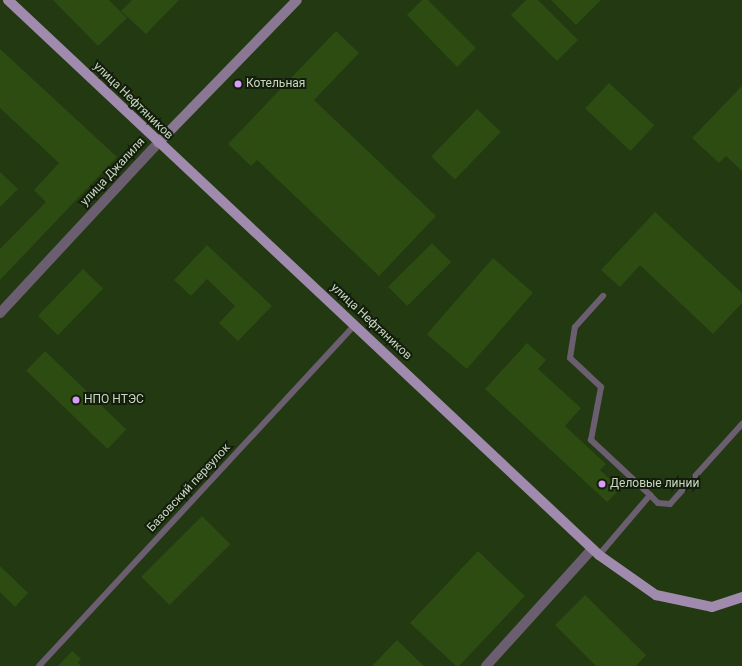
<!DOCTYPE html>
<html>
<head>
<meta charset="utf-8">
<style>
  body { margin:0 }
  #map { position:relative; width:742px; height:666px; overflow:hidden; background:#233912; font-family:Roboto,sans-serif }
  div>[style] { position:absolute }
  [style*='--x'] { left:calc(var(--x)*1px); top:calc(var(--y)*1px); width:calc(var(--w)*1px); rotate:calc(var(--a)*1deg) }
  .building>* { inset:0; background:#2d4c11; transform-origin:0 0 }
  .service>* { height:6px; margin:-3px; padding:0 3px; transform-origin:3px; border-radius:3px; background:#6a5e70 }
  .minor>* { height:10px; margin:-5px; padding:0 5px; transform-origin:5px; border-radius:5px; background:#6a5e70 }
  .secondary>* { height:10px; margin:-5px; padding:0 5px; transform-origin:5px; border-radius:5px; background:#897793 }
  .primary>* { height:10px; margin:-5px; padding:0 5px; transform-origin:5px; border-radius:5px; background:#a08aad }
  .dots>* { width:11px; height:11px; translate:-50% -50%; box-sizing:border-box; border:2px solid #131d0c; border-radius:50% }
  span { translate:-50% -50%; white-space:nowrap; text-align:center; line-height:1.15; -webkit-text-stroke:4px #131d0c; paint-order:stroke }
  .poi-label { font-size:12px; color:#c9d7c0 }
  .left { translate:0 -50%; text-align:left }
  .street-label { font-size:12px; color:#c9d7c0 }
</style>
</head>
<body>
<div id="map">
  <div class="building">
    <div style="clip-path:polygon(53px 0,109px 0,127px 18px,98px 46px)"></div>
    <div style="clip-path:polygon(132px 0,179px 0,146px 34px,121px 11px)"></div>
    <div style="clip-path:polygon(422px 0,428px 0,476px 48px,457px 67px,407px 15px)"></div>
    <div style="clip-path:polygon(526px 0,538px 0,578px 40px,557px 61px,511px 15px)"></div>
    <div style="clip-path:polygon(551px 0,601px 0,576px 25px)"></div>
    <div style="clip-path:polygon(336px 31px,359px 53px,314px 100px,436px 216px,379px 276px,257px 160px,251px 166px,228px 144px)"></div>
    <div style="clip-path:polygon(0 49px,117px 157px,0 280px,0 249px,46px 202px,34px 190px,59px 163px,0 108px)"></div>
    <div style="left:609px;top:83px;width:62px;height:35px;rotate:43deg"></div>
    <div style="clip-path:polygon(742px 86px,742px 171px,726px 156px,719px 163px,692px 138px)"></div>
    <div style="left:477px;top:109px;width:33px;height:66px;rotate:44deg"></div>
    <div style="clip-path:polygon(0 172px,18px 189px,0 207px)"></div>
    <div style="clip-path:polygon(655px 212px,742px 293px,742px 303px,713px 334px,640px 265px,620px 287px,601px 270px)"></div>
    <div style="left:432px;top:243px;width:27px;height:62px;rotate:45deg"></div>
    <div style="clip-path:polygon(207px 245px,272px 306px,238px 341px,219px 323px,235px 306px,207px 279px,191px 296px,174px 280px)"></div>
    <div style="left:493px;top:258px;width:53px;height:101px;rotate:41deg"></div>
    <div style="left:83px;top:269px;width:28px;height:65px;rotate:44deg"></div>
    <div style="clip-path:polygon(527px 343px,546px 360px,538px 369px,581px 408px,565px 426px,606px 464px,600px 470px,620px 489px,607px 502px,485px 389px)"></div>
    <div style="left:45px;top:351px;width:113px;height:27px;rotate:44deg"></div>
    <div style="left:202px;top:516px;width:40px;height:86px;rotate:45deg"></div>
    <div style="clip-path:polygon(478px 551px,525px 596px,459px 666px,456px 666px,410px 623px)"></div>
    <div style="clip-path:polygon(0 566px,28px 593px,15px 607px,0 592px)"></div>
    <div style="clip-path:polygon(585px 595px,646px 655px,636px 666px,596px 666px,555px 625px)"></div>
    <div style="clip-path:polygon(397px 640px,424px 666px,372px 666px)"></div>
    <div style="clip-path:polygon(72px 651px,81px 659px,78px 663px,81px 666px,58px 666px)"></div>
  </div>
  <div class="service">
    <div style="--x:650;--y:495;--w:11;--a:45"></div>
    <div style="--x:658;--y:503;--w:12;--a:5"></div>
    <div style="--x:670;--y:504;--w:108;--a:-48"></div>
    <div style="--x:599;--y:555;--w:79;--a:-49.6"></div>
    <div style="--x:650;--y:495;--w:81;--a:-137"></div>
    <div style="--x:591;--y:440;--w:54;--a:-79.3"></div>
    <div style="--x:601;--y:387;--w:42;--a:-136.9"></div>
    <div style="--x:570;--y:358;--w:31;--a:-81"></div>
    <div style="--x:575;--y:327;--w:42;--a:-47.9"></div>
    <div style="--x:39;--y:666;--w:465;--a:-47.2"></div>
  </div>
  <div class="minor">
    <div style="--x:0;--y:313;--w:232;--a:-47.1"></div>
    <div style="--x:486;--y:666;--w:158;--a:-47.8"></div>
  </div>
  <div class="secondary">
    <div style="--x:158;--y:143;--w:199;--a:-45.8"></div>
  </div>
  <div class="primary">
    <div style="--x:8;--y:0;--w:811;--a:43.2"></div>
    <div style="--x:599;--y:555;--w:70;--a:35.1"></div>
    <div style="--x:656;--y:595;--w:57;--a:12.1"></div>
    <div style="--x:712;--y:607;--w:32;--a:-18"></div>
  </div>
  <div class="dots">
    <div style="left:238px;top:84px;background:#d89bf8"></div>
    <div style="left:76px;top:400px;background:#d89bf8"></div>
    <div style="left:602px;top:484px;background:#d89bf8"></div>
  </div>
  <div class="poi-label">
    <span class="left" style="left:246px;top:84px">Котельная</span>
    <span class="left" style="left:84px;top:400px">НПО НТЭС</span>
    <span class="left" style="left:610px;top:484px">Деловые линии</span>
  </div>
  <div class="street-label">
    <span style="left:133px;top:101px;rotate:44deg">улица Нефтяников</span>
    <span style="left:113px;top:172px;rotate:-47deg">улица Джалиля</span>
    <span style="left:371px;top:322px;rotate:43deg">улица Нефтяников</span>
    <span style="left:189px;top:488px;rotate:-47deg">Базовский переулок</span>
  </div>
</div>
</body>
</html>
